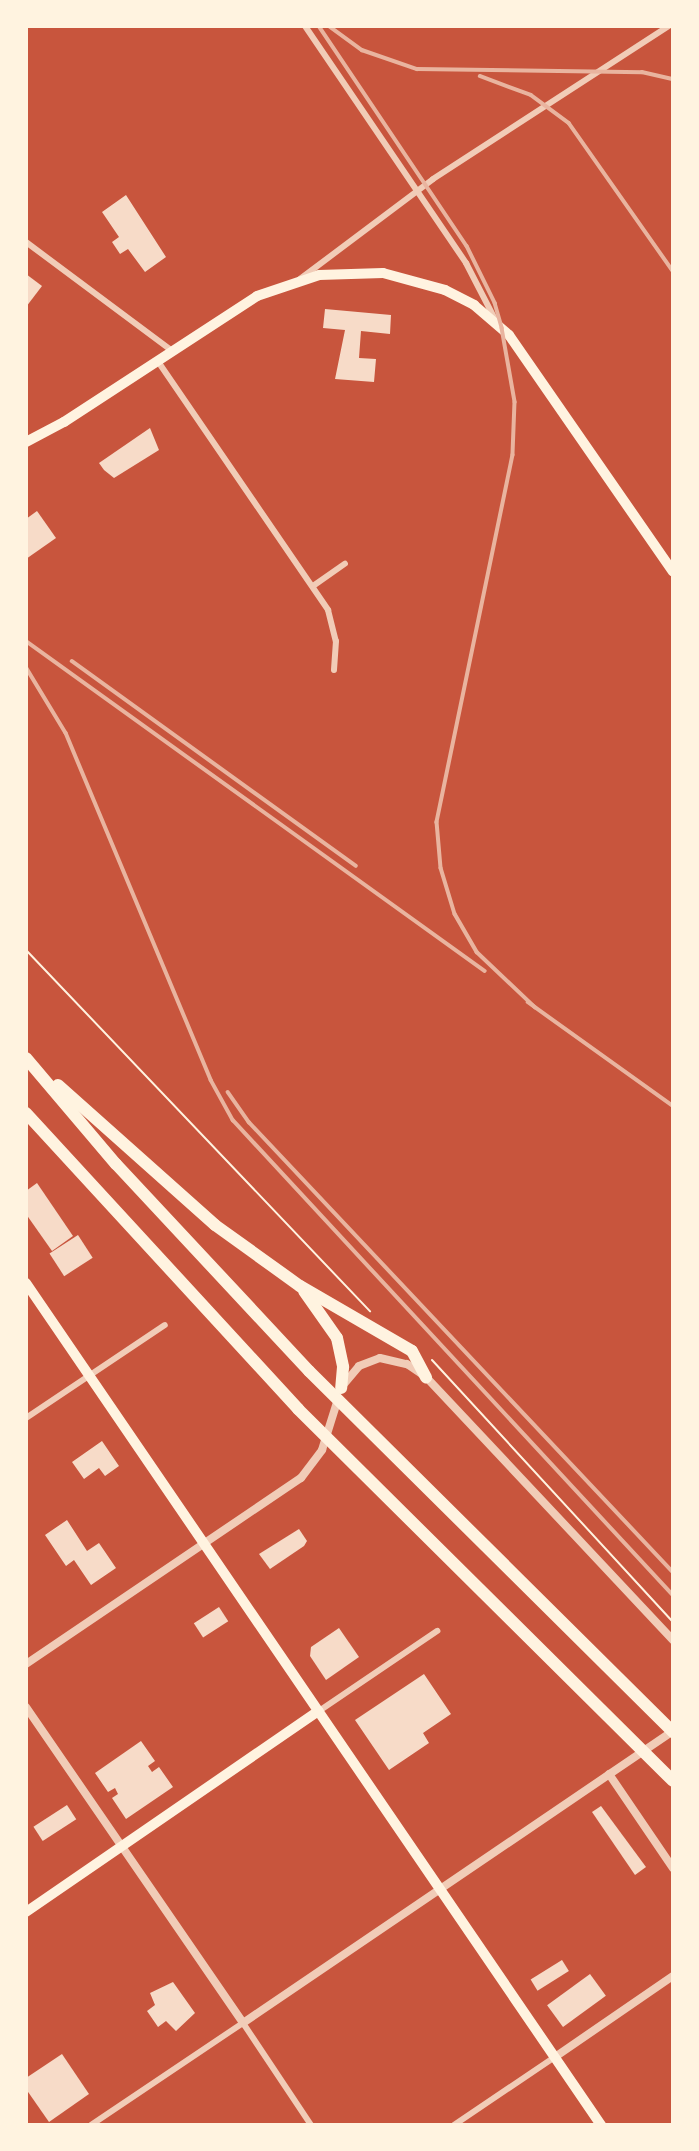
<!DOCTYPE html>
<html>
<head>
<meta charset="utf-8">
<style>
  body { margin:0 }
  #map { position:relative; width:699px; height:2151px; overflow:hidden; background:#c8553d; font-family:"Source Sans 3",sans-serif }
  div>[style] { position:absolute }
  [style*='--x'] { left:calc(var(--x)*1px); top:calc(var(--y)*1px); width:calc(var(--w)*1px); rotate:calc(var(--a)*1deg) }
  .building>* { inset:0; background:#f7dbc8; transform-origin:0 0 }
  .path>* { height:2px; margin:-1px; padding:0 1px; transform-origin:1px; border-radius:1px; background:#fff3e0 }
  .minor>* { height:6px; margin:-3px; padding:0 3px; transform-origin:3px; border-radius:3px; background:#f1ccb7 }
  .tertiary>* { height:8px; margin:-4px; padding:0 4px; transform-origin:4px; border-radius:4px; background:#f1ccb7 }
  .secondary>* { height:10px; margin:-5px; padding:0 5px; transform-origin:5px; border-radius:5px; background:#fff3e0 }
  .motorway>* { height:12px; margin:-6px; padding:0 6px; transform-origin:6px; border-radius:6px; background:#fff3e0 }
  .rail>* { height:3.5px; margin:-1.75px; padding:0 1.75px; transform-origin:1.75px; border-radius:1.75px; background:#e9b49f }
  span { translate:-50% -50%; white-space:nowrap; text-align:center; line-height:1.15; -webkit-text-stroke:7px #fff3e0; paint-order:stroke }
  .frame { position:absolute; inset:0; border:28px solid #fff3e0; pointer-events:none }
</style>
</head>
<body>
<div id="map">
  <div class="building">
    <div style="clip-path:polygon(126px 195px,166px 257px,145px 272px,128px 249px,120px 254px,112px 242px,119px 237px,102px 212px)"></div>
    <div style="clip-path:polygon(26px 274px,42px 286px,26px 307px)"></div>
    <div style="clip-path:polygon(325px 309px,391px 315px,390px 334px,361px 331px,359px 358px,376px 359px,374px 382px,335px 379px,345px 330px,323px 328px)"></div>
    <div style="clip-path:polygon(150px 428px,159px 450px,114px 478px,104px 470px,99px 463px)"></div>
    <div style="clip-path:polygon(37px 511px,56px 538px,26px 559px,26px 519px)"></div>
    <div style="clip-path:polygon(37px 1183px,73px 1236px,52px 1251px,26px 1214px,26px 1191px)"></div>
    <div style="left:78px;top:1235px;width:27px;height:34px;rotate:57deg"></div>
    <div style="clip-path:polygon(102px 1441px,119px 1466px,105px 1476px,99px 1468px,84px 1479px,72px 1462px)"></div>
    <div style="clip-path:polygon(67px 1520px,87px 1551px,99px 1543px,116px 1568px,91px 1585px,74px 1560px,66px 1566px,45px 1535px)"></div>
    <div style="clip-path:polygon(299px 1529px,307px 1541px,304px 1546px,270px 1569px,259px 1554px)"></div>
    <div style="left:219px;top:1607px;width:17px;height:30px;rotate:57deg"></div>
    <div style="clip-path:polygon(339px 1628px,359px 1657px,326px 1680px,310px 1656px,311px 1647px)"></div>
    <div style="clip-path:polygon(424px 1674px,451px 1714px,423px 1733px,429px 1743px,389px 1770px,355px 1720px)"></div>
    <div style="clip-path:polygon(141px 1741px,155px 1761px,148px 1766px,152px 1772px,159px 1767px,173px 1787px,126px 1819px,112px 1798px,118px 1794px,115px 1788px,108px 1792px,95px 1773px)"></div>
    <div style="left:67px;top:1805px;width:17px;height:40px;rotate:57deg"></div>
    <div style="clip-path:polygon(601px 1806px,646px 1867px,635px 1875px,592px 1812px)"></div>
    <div style="left:562px;top:1960px;width:13px;height:37px;rotate:58deg"></div>
    <div style="left:590px;top:1974px;width:27px;height:53px;rotate:54deg"></div>
    <div style="clip-path:polygon(173px 1982px,195px 2013px,176px 2031px,166px 2021px,158px 2027px,147px 2011px,155px 2005px,150px 1993px)"></div>
    <div style="clip-path:polygon(62px 2054px,89px 2094px,49px 2122px,26px 2089px,26px 2078px)"></div>
  </div>
  <div class="path">
    <div style="--x:26;--y:950;--w:499;--a:46.4"></div>
    <div style="--x:432;--y:1360;--w:356;--a:47.4"></div>
  </div>
  <div class="minor">
    <div style="--x:305;--y:26;--w:287;--a:55.8"></div>
    <div style="--x:466;--y:263;--w:65;--a:62.7"></div>
    <div style="--x:26;--y:242;--w:181;--a:36.7"></div>
    <div style="--x:300;--y:279;--w:166;--a:-36.9"></div>
    <div style="--x:433;--y:179;--w:281;--a:-33"></div>
    <div style="--x:157;--y:360;--w:303;--a:55.6"></div>
    <div style="--x:328;--y:610;--w:32;--a:76"></div>
    <div style="--x:336;--y:641;--w:29;--a:94"></div>
    <div style="--x:313;--y:586;--w:39;--a:-35"></div>
    <div style="--x:26;--y:1418;--w:167;--a:-33.8"></div>
    <div style="--x:319;--y:1711;--w:143;--a:-34.1"></div>
    <div style="--x:91;--y:2125;--w:183;--a:-33.9"></div>
    <div style="--x:243;--y:2023;--w:123;--a:56.3"></div>
    <div style="--x:454;--y:2125;--w:122;--a:-34"></div>
  </div>
  <div class="tertiary">
    <div style="--x:344;--y:1384;--w:23;--a:-50"></div>
    <div style="--x:359;--y:1366;--w:22;--a:-21"></div>
    <div style="--x:380;--y:1358;--w:28;--a:13"></div>
    <div style="--x:407;--y:1364;--w:23;--a:34"></div>
    <div style="--x:426;--y:1377;--w:361;--a:46.8"></div>
    <div style="--x:26;--y:1664;--w:332;--a:-34.1"></div>
    <div style="--x:301;--y:1478;--w:35;--a:-53"></div>
    <div style="--x:322;--y:1450;--w:53;--a:-72.6"></div>
    <div style="--x:26;--y:1707;--w:383;--a:55.5"></div>
    <div style="--x:243;--y:2023;--w:520;--a:-34.18"></div>
    <div style="--x:609;--y:1774;--w:114;--a:55.8"></div>
    <div style="--x:555;--y:2057;--w:143;--a:-34.5"></div>
  </div>
  <div class="secondary">
    <div style="--x:26;--y:442;--w:43;--a:-27.8"></div>
    <div style="--x:64;--y:422;--w:230;--a:-33.1"></div>
    <div style="--x:257;--y:296;--w:65;--a:-18.7"></div>
    <div style="--x:319;--y:275;--w:64;--a:-1.8"></div>
    <div style="--x:383;--y:273;--w:64;--a:15.3"></div>
    <div style="--x:445;--y:290;--w:33;--a:27"></div>
    <div style="--x:474;--y:305;--w:46;--a:40.6"></div>
    <div style="--x:509;--y:335;--w:288;--a:55.3"></div>
    <div style="--x:26;--y:1283;--w:1020;--a:55.67"></div>
    <div style="--x:26;--y:1912;--w:355;--a:-34.5"></div>
  </div>
  <div class="motorway">
    <div style="--x:26;--y:1058;--w:139;--a:49.7"></div>
    <div style="--x:116;--y:1164;--w:283;--a:47"></div>
    <div style="--x:309;--y:1371;--w:513;--a:44.76"></div>
    <div style="--x:58;--y:1085;--w:210;--a:41.7"></div>
    <div style="--x:215;--y:1225;--w:105;--a:35.7"></div>
    <div style="--x:300;--y:1286;--w:129;--a:30.1"></div>
    <div style="--x:412;--y:1351;--w:30;--a:62"></div>
    <div style="--x:26;--y:1113;--w:402;--a:47.4"></div>
    <div style="--x:298;--y:1409;--w:528;--a:44.77"></div>
    <div style="--x:304;--y:1291;--w:57;--a:54.9"></div>
    <div style="--x:337;--y:1338;--w:30;--a:78"></div>
    <div style="--x:343;--y:1367;--w:21;--a:95"></div>
  </div>
  <div class="rail">
    <div style="--x:319;--y:26;--w:265;--a:56.1"></div>
    <div style="--x:467;--y:246;--w:64;--a:63.8"></div>
    <div style="--x:495;--y:303;--w:26;--a:74"></div>
    <div style="--x:502;--y:328;--w:75;--a:80"></div>
    <div style="--x:515;--y:402;--w:53;--a:92.2"></div>
    <div style="--x:513;--y:455;--w:375;--a:101.7"></div>
    <div style="--x:437;--y:822;--w:46;--a:85"></div>
    <div style="--x:441;--y:868;--w:48;--a:73.1"></div>
    <div style="--x:455;--y:914;--w:44;--a:59.9"></div>
    <div style="--x:477;--y:952;--w:80;--a:43.5"></div>
    <div style="--x:329;--y:26;--w:41;--a:36"></div>
    <div style="--x:362;--y:50;--w:58;--a:19.1"></div>
    <div style="--x:417;--y:69;--w:225;--a:0.8"></div>
    <div style="--x:642;--y:72;--w:32;--a:13"></div>
    <div style="--x:480;--y:76;--w:54;--a:20.4"></div>
    <div style="--x:531;--y:95;--w:47;--a:36.4"></div>
    <div style="--x:569;--y:123;--w:181;--a:54.9"></div>
    <div style="--x:26;--y:641;--w:565;--a:35.71"></div>
    <div style="--x:72;--y:661;--w:350;--a:35.8"></div>
    <div style="--x:26;--y:667;--w:77;--a:58.8"></div>
    <div style="--x:66;--y:733;--w:376;--a:67.3"></div>
    <div style="--x:211;--y:1080;--w:46;--a:61.2"></div>
    <div style="--x:233;--y:1120;--w:647;--a:47.19"></div>
    <div style="--x:528;--y:1002;--w:178;--a:35.6"></div>
    <div style="--x:228;--y:1092;--w:37;--a:55"></div>
    <div style="--x:249;--y:1122;--w:618;--a:46.7"></div>
  </div>
  <div class="frame"></div>
</div>
</body>
</html>
